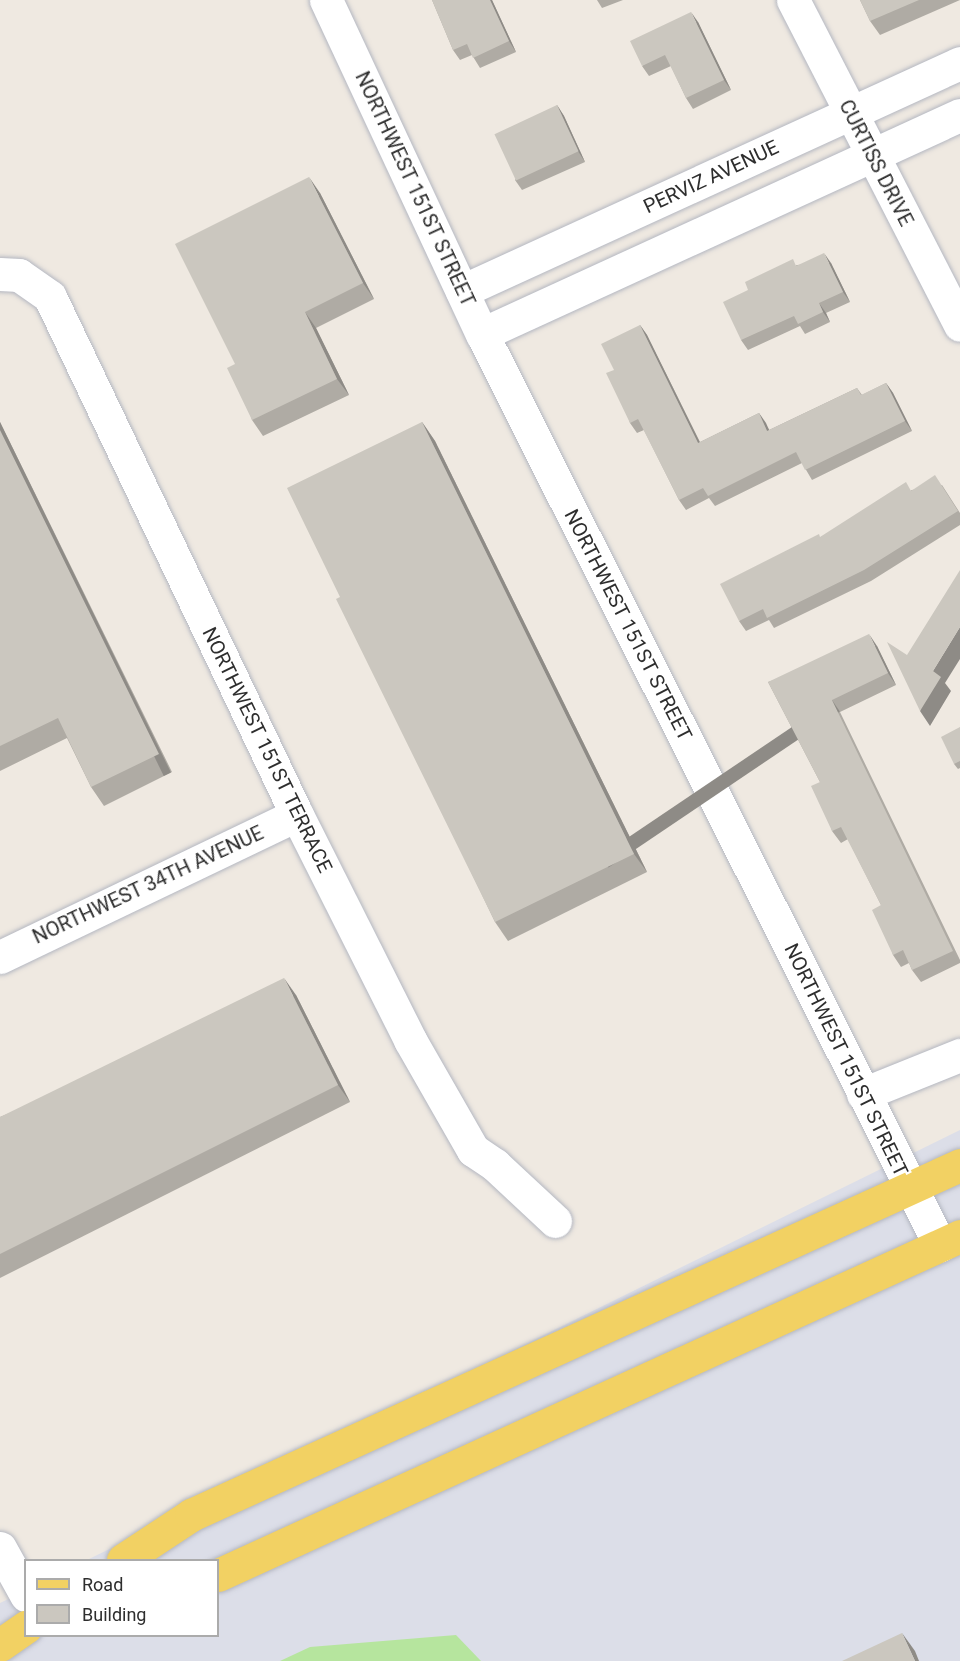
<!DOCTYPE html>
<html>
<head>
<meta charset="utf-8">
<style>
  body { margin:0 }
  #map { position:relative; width:960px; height:1661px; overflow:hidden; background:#efe9e1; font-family:Roboto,sans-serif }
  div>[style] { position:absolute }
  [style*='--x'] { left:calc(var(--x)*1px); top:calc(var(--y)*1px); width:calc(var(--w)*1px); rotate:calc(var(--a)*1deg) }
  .airport>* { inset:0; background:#dcdee8 }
  .green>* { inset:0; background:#b6e59e }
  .roads { filter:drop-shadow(0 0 2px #b4b7c1) drop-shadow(0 0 2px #b4b7c1) }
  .minor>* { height:33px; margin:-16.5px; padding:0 16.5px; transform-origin:16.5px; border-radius:16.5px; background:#fff }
  .tertiary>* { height:33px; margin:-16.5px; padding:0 16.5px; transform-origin:16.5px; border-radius:16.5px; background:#fff }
  .primary>* { height:33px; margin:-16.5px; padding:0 16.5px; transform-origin:16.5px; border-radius:16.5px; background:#f2d163 }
  .wall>* { inset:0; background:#afaba4 }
  .shaded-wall>* { inset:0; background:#8e8b86; transform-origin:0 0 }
  .building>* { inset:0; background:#cbc7bf; transform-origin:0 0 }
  span { translate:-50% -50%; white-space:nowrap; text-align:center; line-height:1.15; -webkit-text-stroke:4.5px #fff; paint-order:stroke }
  .street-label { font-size:20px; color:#2e2e2e }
  .legend { position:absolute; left:24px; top:1559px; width:195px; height:78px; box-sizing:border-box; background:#fff; border:2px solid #ababab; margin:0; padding:8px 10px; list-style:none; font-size:18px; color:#2e2e2e }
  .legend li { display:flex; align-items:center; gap:12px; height:30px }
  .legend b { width:30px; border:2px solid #ababab }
</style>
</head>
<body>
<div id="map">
  <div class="airport">
    <div style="clip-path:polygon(960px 1130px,960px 1661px,0 1661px,0 1603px,25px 1591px,26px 1636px,218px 1636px,218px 1560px,87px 1560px)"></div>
  </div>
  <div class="green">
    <div style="clip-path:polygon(456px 1635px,481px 1661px,280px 1661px,310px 1647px)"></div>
  </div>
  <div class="roads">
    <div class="minor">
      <div style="--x:793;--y:0;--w:365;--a:62.8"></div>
      <div style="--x:0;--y:274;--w:19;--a:3"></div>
      <div style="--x:19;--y:275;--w:38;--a:35"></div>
      <div style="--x:50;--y:297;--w:574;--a:64.51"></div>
      <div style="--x:297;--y:815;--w:252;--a:63.3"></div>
      <div style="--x:410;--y:1040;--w:127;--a:60.2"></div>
      <div style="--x:473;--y:1150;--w:27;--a:34"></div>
      <div style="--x:495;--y:1165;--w:82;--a:43"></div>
      <div style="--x:0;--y:957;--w:329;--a:-25.6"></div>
      <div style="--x:863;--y:1094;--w:105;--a:-21.9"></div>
      <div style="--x:0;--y:1548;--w:54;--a:61"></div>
    </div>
    <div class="tertiary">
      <div style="--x:326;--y:0;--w:369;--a:65"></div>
      <div style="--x:482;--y:334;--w:1020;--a:63.31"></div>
      <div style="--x:462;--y:291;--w:548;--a:-24.6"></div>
      <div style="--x:482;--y:334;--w:526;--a:-24.62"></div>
    </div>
    <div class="primary">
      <div style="--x:123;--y:1560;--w:82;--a:-33.5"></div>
      <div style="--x:191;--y:1515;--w:845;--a:-24.47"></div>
      <div style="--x:218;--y:1575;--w:816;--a:-24.55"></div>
      <div style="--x:0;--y:1645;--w:32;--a:-35"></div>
    </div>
  </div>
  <div class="wall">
    <div style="clip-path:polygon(432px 0,492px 0,516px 52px,480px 68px,472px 55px,460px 60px,453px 50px)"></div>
    <div style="clip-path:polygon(597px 0,623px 0,602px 8px)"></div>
    <div style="clip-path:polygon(860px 0,960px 0,880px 35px,870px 21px)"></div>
    <div style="clip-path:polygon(698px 22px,731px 90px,693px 109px,686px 98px,671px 66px,649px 76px,642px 66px)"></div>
    <div style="clip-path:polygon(557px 105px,564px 116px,585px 162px,522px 190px,515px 180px)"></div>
    <div style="clip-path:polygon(320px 193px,374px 299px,316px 328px,349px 395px,263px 436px,252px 420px,235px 364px)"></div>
    <div style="clip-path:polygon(831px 263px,850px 302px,826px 313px,830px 322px,805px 334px,800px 326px,748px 350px,741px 340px,748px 290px,797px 265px)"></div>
    <div style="clip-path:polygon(640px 325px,647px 335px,700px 442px,759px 413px,769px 430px,857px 388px,862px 395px,886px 383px,893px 393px,912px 431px,812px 480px,802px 463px,715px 506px,709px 498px,686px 510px,679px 500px,644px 430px,637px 433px,630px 423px,614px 370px)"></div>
    <div style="clip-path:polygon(0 422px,172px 772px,104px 806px,91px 787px,67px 738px,0 771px)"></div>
    <div style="clip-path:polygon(422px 422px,435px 441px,647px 872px,508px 941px,495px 922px,340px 597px)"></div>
    <div style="clip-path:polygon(942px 485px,960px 513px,960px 525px,871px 581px,774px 628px,769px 620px,746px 631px,739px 621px,821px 537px,912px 490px)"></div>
    <div style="clip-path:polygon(877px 646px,896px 685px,840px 712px,960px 960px,960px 963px,921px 982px,912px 970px,909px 963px,901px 967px,893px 955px,881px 905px,848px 839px,841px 843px,832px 831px,820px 782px,768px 682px)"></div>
    <div style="clip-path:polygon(960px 727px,960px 768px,958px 769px,954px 764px)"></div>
    <div style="clip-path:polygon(296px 995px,350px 1102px,0 1278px,0 1117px)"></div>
  </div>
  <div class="shaded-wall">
    <div style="clip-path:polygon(490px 0,492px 0,516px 52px,509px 41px)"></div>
    <div style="clip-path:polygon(691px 12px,698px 22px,731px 90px,724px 80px)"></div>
    <div style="clip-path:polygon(557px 105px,564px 116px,585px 162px,578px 151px)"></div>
    <div style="clip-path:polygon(309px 177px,320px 193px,374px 299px,363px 283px)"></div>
    <div style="clip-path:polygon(824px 253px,831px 263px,850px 302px,843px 292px)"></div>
    <div style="clip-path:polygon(819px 303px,826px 313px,830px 322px,823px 312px)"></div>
    <div style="clip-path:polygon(305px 312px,316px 328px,349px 395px,337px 379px)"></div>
    <div style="clip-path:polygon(640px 325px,647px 335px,705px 453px,698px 443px)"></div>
    <div style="clip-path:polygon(886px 383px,893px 393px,912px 431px,905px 421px)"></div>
    <div style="clip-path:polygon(759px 413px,766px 423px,774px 441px,767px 431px)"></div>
    <div style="left:0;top:422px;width:390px;height:8px;rotate:64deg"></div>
    <div style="clip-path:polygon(422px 422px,435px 441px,647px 872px,634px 854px)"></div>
    <div style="clip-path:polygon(960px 627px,960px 659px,945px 683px,951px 691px,930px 726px,920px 711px,933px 671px)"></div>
    <div style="clip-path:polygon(869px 634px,877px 646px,896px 685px,888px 673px)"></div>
    <div style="left:832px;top:700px;width:14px;height:279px;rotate:56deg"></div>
    <div style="clip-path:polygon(284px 978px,296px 995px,350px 1102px,338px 1085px)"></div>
    <div style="clip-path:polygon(902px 1633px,915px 1651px,919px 1661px,915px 1661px)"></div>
  </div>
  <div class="building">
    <div style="clip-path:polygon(432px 0,490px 0,509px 41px,473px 58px,467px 44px,453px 50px)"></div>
    <div style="clip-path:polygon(860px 0,919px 0,870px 21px)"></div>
    <div style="clip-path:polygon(691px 12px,724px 80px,686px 98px,665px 55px,642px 66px,630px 41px)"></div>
    <div style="left:557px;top:105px;width:51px;height:69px;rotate:65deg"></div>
    <div style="clip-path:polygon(309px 177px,363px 283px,305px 312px,337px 379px,252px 420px,227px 368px,235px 364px,175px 244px)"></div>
    <div style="clip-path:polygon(824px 253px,843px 292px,819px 303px,823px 312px,798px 324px,794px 316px,741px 340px,723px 302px,748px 290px,745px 282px,793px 259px,796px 266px)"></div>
    <div style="clip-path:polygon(640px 325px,698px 443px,759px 413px,767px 431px,857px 388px,861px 395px,886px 383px,905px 421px,805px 470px,796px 452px,708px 496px,703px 488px,679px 500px,638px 419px,630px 423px,606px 373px,614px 370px,601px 344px)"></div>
    <div style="clip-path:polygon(422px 422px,634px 854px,495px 922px,336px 599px,340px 597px,287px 488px)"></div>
    <div style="clip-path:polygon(0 430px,159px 754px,91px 787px,58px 718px,0 746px)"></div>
    <div style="clip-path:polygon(935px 475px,958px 511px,864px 570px,767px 618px,763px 609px,739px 621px,720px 584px,819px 534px,820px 537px,906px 482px,911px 491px)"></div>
    <div style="clip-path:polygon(960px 570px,960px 627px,933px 671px,941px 677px,920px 711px,887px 642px,907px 655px)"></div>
    <div style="clip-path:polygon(869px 634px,888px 673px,832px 700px,953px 951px,912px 970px,903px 950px,893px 955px,872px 910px,881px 905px,841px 827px,832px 831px,811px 786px,820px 782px,768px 682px)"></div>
    <div style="clip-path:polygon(960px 727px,960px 761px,954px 764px,941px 737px)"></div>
    <div style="clip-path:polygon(284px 978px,338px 1085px,0 1254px,0 1117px)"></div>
    <div style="clip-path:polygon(902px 1633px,915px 1661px,842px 1661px)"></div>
  </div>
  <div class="street-label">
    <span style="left:876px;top:163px;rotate:63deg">CURTISS DRIVE</span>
    <span style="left:711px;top:177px;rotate:-25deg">PERVIZ AVENUE</span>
    <span style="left:415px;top:189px;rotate:65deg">NORTHWEST 151ST STREET</span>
    <span style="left:628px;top:625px;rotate:63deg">NORTHWEST 151ST STREET</span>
    <span style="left:267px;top:750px;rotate:64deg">NORTHWEST 151ST TERRACE</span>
    <span style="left:148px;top:885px;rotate:-25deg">NORTHWEST 34TH AVENUE</span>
    <span style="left:846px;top:1060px;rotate:64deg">NORTHWEST 151ST STREET</span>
  </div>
  <ul class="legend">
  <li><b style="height:8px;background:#f2d163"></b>Road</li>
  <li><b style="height:16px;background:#cbc7bf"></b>Building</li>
  </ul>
</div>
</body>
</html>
